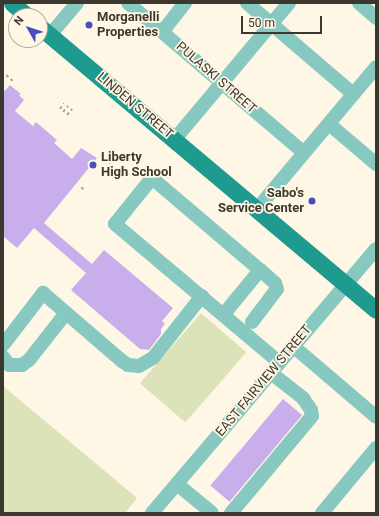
<!DOCTYPE html>
<html>
<head>
<meta charset="utf-8">
<style>
  body { margin:0 }
  #map { position:relative; width:379px; height:516px; overflow:hidden; background:#fff7e6; font-family:Roboto,sans-serif }
  div>[style] { position:absolute }
  [style*='--x'] { left:calc(var(--x)*1px); top:calc(var(--y)*1px); width:calc(var(--w)*1px); rotate:calc(var(--a)*1deg) }
  .green>* { inset:0; background:#dde3b8; transform-origin:0 0 }
  .building>* { inset:0; background:#c9aeec; transform-origin:0 0 }
  .path>* { height:2px; margin-top:-1px; transform-origin:0; background:repeating-linear-gradient(90deg,#aca597 0 3px,transparent 0 6px) }
  .minor>* { height:14px; margin:-7px; padding:0 7px; transform-origin:7px; border-radius:7px; background:#87c9c0 }
  .major>* { height:17px; margin:-8.5px; padding:0 8.5px; transform-origin:8.5px; border-radius:8.5px; background:#1f9a8f }
  .dots>* { width:11px; height:11px; translate:-50% -50%; box-sizing:border-box; border:2px solid #fff7e6; border-radius:50% }
  span { translate:-50% -50%; white-space:nowrap; text-align:center; line-height:1.15; -webkit-text-stroke:3.5px #fff7e6; paint-order:stroke }
  .poi-label { font-size:13px; color:#3d382d; font-weight:700 }
  .left { translate:0 -50%; text-align:left }
  .right { translate:-100% -50%; text-align:right }
  .street-label { font-size:13px; color:#3d382d }
  .frame { position:absolute; inset:0; border:4px solid #3d382d; pointer-events:none }
  .north { position:absolute; left:8px; top:8px; width:40px; height:40px; box-sizing:border-box; background:#fff7e6; border:1px solid #b1ab9c; border-radius:50%; rotate:309deg; font-size:11px; font-weight:700; line-height:16px; text-align:center; color:#3d382d }
  .north::after { content:''; display:block; margin:auto; width:14px; height:18px; background:#474ec3; clip-path:polygon(50% 0,100% 100%,50% 72%,0 100%) }
  .scale { position:absolute; left:241px; top:16px; width:81px; height:18px; box-sizing:border-box; border:2px solid #3d382d; border-top:0; padding-left:5px; font-size:12px; line-height:14px; white-space:nowrap; color:#3d382d; -webkit-text-stroke:3px #fff7e6; paint-order:stroke }
</style>
</head>
<body>
<div id="map">
  <div class="green">
    <div style="left:201px;top:313px;width:60px;height:93px;rotate:41deg"></div>
    <div style="clip-path:polygon(3px 386px,137px 498px,125px 513px,3px 513px)"></div>
  </div>
  <div class="building">
    <div style="clip-path:polygon(10px 85px,21px 94px,19px 95px,24px 100px,15px 111px,33px 126px,36px 122px,57px 140px,54px 143px,72px 159px,81px 148px,97px 158px,44px 223px,92px 264px,104px 250px,173px 308px,162px 321px,165px 324px,161px 329px,161px 334px,149px 350px,140px 349px,71px 290px,86px 273px,34px 228px,17px 248px,3px 236px,3px 93px)"></div>
    <div style="left:283px;top:399px;width:25px;height:113px;rotate:40deg"></div>
  </div>
  <div class="path">
    <div style="--x:6;--y:75;--w:9;--a:41"></div>
    <div style="--x:60;--y:109;--w:7;--a:-56"></div>
    <div style="--x:63;--y:112;--w:8;--a:-50"></div>
    <div style="--x:67;--y:115;--w:8;--a:-50"></div>
    <div style="--x:100;--y:155;--w:13;--a:39"></div>
    <div style="--x:81;--y:187;--w:4;--a:45"></div>
  </div>
  <div class="minor">
    <div style="--x:128;--y:3;--w:231;--a:40.4"></div>
    <div style="--x:247;--y:3;--w:140;--a:40.6"></div>
    <div style="--x:359;--y:3;--w:23;--a:41"></div>
    <div style="--x:163;--y:31;--w:36;--a:-52"></div>
    <div style="--x:50;--y:35;--w:42;--a:-49.8"></div>
    <div style="--x:329;--y:124;--w:62;--a:40.4"></div>
    <div style="--x:174;--y:140;--w:179;--a:-50"></div>
    <div style="--x:257;--y:209;--w:185;--a:-50"></div>
    <div style="--x:224;--y:314;--w:57;--a:-50.7"></div>
    <div style="--x:260;--y:270;--w:142;--a:-139.6"></div>
    <div style="--x:152;--y:178;--w:59;--a:128.8"></div>
    <div style="--x:115;--y:224;--w:214;--a:40.1"></div>
    <div style="--x:252;--y:322;--w:41;--a:-52.9"></div>
    <div style="--x:277;--y:289;--w:6;--a:-108"></div>
    <div style="--x:275;--y:283;--w:20;--a:-139"></div>
    <div style="--x:3;--y:345;--w:66;--a:-52.4"></div>
    <div style="--x:43;--y:293;--w:104;--a:40.7"></div>
    <div style="--x:122;--y:361;--w:7;--a:34"></div>
    <div style="--x:128;--y:365;--w:11;--a:5"></div>
    <div style="--x:139;--y:366;--w:16;--a:-30"></div>
    <div style="--x:153;--y:358;--w:79;--a:-51.7"></div>
    <div style="--x:293;--y:346;--w:109;--a:40.5"></div>
    <div style="--x:3;--y:357;--w:10;--a:53"></div>
    <div style="--x:9;--y:365;--w:13;--a:0"></div>
    <div style="--x:22;--y:365;--w:9;--a:-36"></div>
    <div style="--x:29;--y:360;--w:60;--a:-51.8"></div>
    <div style="--x:177;--y:484;--w:45;--a:39.6"></div>
    <div style="--x:152;--y:513;--w:346;--a:-49.7"></div>
    <div style="--x:231;--y:513;--w:126;--a:-50.1"></div>
    <div style="--x:312;--y:416;--w:6;--a:-99"></div>
    <div style="--x:311;--y:410;--w:14;--a:-124"></div>
    <div style="--x:303;--y:398;--w:41;--a:-142"></div>
    <div style="--x:322;--y:513;--w:85;--a:-50.3"></div>
  </div>
  <div class="major">
    <div style="--x:12;--y:3;--w:20;--a:41"></div>
    <div style="--x:40;--y:27;--w:439;--a:40.1"></div>
  </div>
  <div class="dots">
    <div style="left:89px;top:25px;background:#474ec3"></div>
    <div style="left:93px;top:165px;background:#474ec3"></div>
    <div style="left:312px;top:201px;background:#474ec3"></div>
  </div>
  <div class="poi-label">
    <span class="left" style="left:97px;top:25px">Morganelli<br>Properties</span>
    <span class="left" style="left:101px;top:165px">Liberty<br>High School</span>
    <span class="right" style="left:304px;top:201px">Sabo's<br>Service Center</span>
  </div>
  <div class="street-label">
    <span style="left:216px;top:78px;rotate:41deg">PULASKI STREET</span>
    <span style="left:135px;top:106px;rotate:40deg">LINDEN STREET</span>
    <span style="left:264px;top:381px;rotate:-50deg">EAST FAIRVIEW STREET</span>
  </div>
  <div class="frame"></div>
  <div class="north">N</div>
  <div class="scale">50 m</div>
</div>
</body>
</html>
